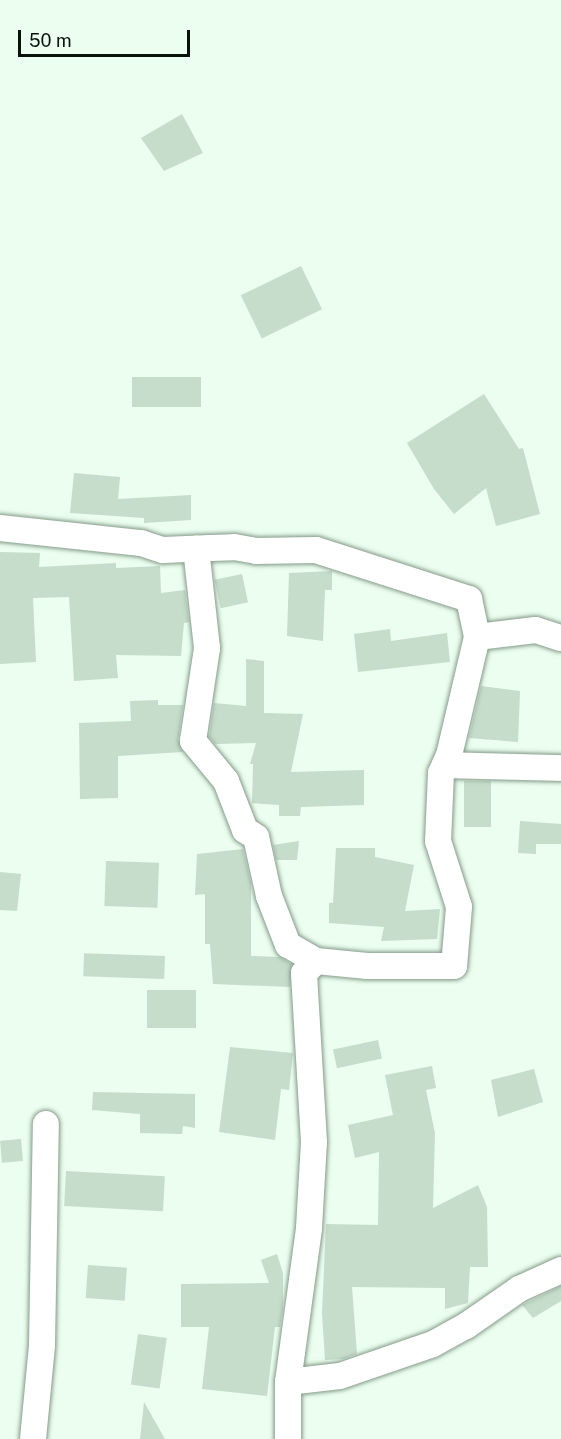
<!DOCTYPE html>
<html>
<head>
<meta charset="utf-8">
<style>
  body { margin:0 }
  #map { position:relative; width:561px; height:1439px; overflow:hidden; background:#ebfeef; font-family:"Public Sans",sans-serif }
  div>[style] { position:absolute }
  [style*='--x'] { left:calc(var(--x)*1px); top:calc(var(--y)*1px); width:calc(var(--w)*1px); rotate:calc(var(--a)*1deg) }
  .building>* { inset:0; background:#c6ddcb; transform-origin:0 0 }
  .roads { filter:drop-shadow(0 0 2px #849a89) drop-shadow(0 0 2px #849a89) }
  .minor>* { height:26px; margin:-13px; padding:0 13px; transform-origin:13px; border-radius:13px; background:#fff }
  span { translate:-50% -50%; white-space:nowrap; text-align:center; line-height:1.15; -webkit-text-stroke:5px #ebfeef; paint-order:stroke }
  .scale { position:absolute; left:18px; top:30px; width:172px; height:27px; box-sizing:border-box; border:3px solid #09110b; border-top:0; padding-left:8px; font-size:18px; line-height:21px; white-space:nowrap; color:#09110b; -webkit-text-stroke:4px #ebfeef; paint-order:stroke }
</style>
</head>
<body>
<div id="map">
  <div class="building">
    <div style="clip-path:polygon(182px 114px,203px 153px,164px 171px,141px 138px)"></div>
    <div style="left:301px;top:266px;width:48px;height:67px;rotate:64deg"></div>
    <div style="left:132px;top:377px;width:69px;height:30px"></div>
    <div style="clip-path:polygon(484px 394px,519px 449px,523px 448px,540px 514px,496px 526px,486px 488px,454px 514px,434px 489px,407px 443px)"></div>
    <div style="clip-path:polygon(74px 473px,120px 477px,118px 499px,191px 495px,191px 520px,144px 523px,144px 518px,70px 513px)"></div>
    <div style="clip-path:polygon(0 552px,40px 553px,39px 567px,116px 563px,116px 568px,160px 566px,161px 593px,185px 590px,189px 622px,184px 623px,181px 656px,116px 655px,118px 678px,74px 681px,69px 597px,33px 598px,36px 662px,0 664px)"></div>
    <div style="clip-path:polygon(332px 571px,332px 590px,325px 590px,323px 641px,287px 636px,289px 573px)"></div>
    <div style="left:242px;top:574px;width:29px;height:28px;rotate:78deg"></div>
    <div style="clip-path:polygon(390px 629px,391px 641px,447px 633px,450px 662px,358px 672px,354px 634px)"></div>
    <div style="clip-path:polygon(246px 659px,264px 661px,264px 713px,303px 714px,291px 772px,364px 770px,364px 805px,301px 807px,300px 816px,279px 816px,279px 805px,252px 803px,253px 764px,250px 764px,256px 743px,215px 744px,209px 737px,214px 703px,246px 706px)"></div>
    <div style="clip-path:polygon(481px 686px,520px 691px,518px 742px,469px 738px)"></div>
    <div style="clip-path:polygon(158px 700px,158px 705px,183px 705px,178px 739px,183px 752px,118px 756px,118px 798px,80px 799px,79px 723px,131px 721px,130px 701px)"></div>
    <div style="left:464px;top:781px;width:27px;height:46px"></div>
    <div style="clip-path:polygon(520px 821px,561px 824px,561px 844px,536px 844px,536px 854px,518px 853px)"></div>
    <div style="clip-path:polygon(299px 841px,297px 860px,276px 860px,273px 845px)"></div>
    <div style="clip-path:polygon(336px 848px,375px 848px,375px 857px,414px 865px,405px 911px,440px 909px,437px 939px,381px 941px,384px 927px,329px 923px,329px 903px,333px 903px)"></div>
    <div style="clip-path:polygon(243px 849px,251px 883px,251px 956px,280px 957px,292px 965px,290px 987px,213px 984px,210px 944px,205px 944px,205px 894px,195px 895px,197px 854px)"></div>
    <div style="left:106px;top:861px;width:53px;height:45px;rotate:2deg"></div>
    <div style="clip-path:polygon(0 872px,21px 874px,17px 911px,0 910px)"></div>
    <div style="left:165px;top:956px;width:23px;height:81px;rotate:92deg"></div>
    <div style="left:147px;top:990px;width:49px;height:38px"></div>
    <div style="left:378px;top:1040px;width:19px;height:46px;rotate:78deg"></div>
    <div style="clip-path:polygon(230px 1047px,293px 1053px,289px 1090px,281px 1089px,275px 1140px,219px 1132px)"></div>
    <div style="clip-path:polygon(432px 1066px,436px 1088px,426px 1090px,435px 1133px,433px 1208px,478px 1185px,487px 1207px,488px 1267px,470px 1267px,468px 1303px,445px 1309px,445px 1288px,352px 1287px,357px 1354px,343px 1359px,325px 1360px,322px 1313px,326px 1224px,378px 1225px,379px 1152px,355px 1158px,348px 1125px,393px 1115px,385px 1075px)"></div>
    <div style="clip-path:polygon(534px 1069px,543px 1102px,498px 1117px,491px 1080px)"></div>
    <div style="clip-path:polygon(93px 1092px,195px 1094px,195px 1128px,183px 1126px,182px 1134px,140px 1133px,140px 1114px,92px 1110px)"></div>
    <div style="left:21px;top:1139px;width:22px;height:21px;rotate:85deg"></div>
    <div style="left:66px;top:1171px;width:99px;height:35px;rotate:3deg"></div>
    <div style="clip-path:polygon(277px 1254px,283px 1273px,283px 1307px,280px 1327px,275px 1327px,267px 1396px,202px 1389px,209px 1327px,181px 1327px,181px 1284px,269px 1283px,261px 1260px)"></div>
    <div style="left:88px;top:1265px;width:39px;height:33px;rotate:4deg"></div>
    <div style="clip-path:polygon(561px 1286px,561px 1301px,533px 1318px,522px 1305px)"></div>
    <div style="left:138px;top:1334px;width:29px;height:51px;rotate:8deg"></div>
    <div style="clip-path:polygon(144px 1402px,165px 1439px,140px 1439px)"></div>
  </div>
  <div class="roads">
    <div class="minor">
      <div style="--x:0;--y:528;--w:142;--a:6.1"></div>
      <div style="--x:141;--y:543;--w:23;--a:18"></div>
      <div style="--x:163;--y:550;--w:47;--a:-2.4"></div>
      <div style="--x:210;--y:548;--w:24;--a:-2"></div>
      <div style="--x:234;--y:547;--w:22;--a:10"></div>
      <div style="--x:256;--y:551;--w:60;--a:-1"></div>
      <div style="--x:316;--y:550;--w:161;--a:17.8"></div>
      <div style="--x:469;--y:599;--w:39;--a:78"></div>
      <div style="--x:477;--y:637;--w:121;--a:103.3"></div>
      <div style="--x:449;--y:755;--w:20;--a:114"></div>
      <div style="--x:441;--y:773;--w:68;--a:92.5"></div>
      <div style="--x:438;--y:841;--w:69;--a:72.3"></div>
      <div style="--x:459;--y:907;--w:59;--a:94.8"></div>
      <div style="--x:454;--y:966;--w:87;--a:180"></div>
      <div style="--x:367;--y:966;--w:51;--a:-174.4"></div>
      <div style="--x:316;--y:961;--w:32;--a:-150"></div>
      <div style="--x:288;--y:945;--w:53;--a:-111.2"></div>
      <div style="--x:269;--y:896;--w:60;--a:-102.4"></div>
      <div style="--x:256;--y:837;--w:13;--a:-148"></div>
      <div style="--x:245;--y:830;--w:53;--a:-111.2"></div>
      <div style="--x:226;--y:781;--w:52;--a:-129.5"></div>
      <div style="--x:193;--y:741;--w:94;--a:-81.4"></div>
      <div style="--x:207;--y:648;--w:100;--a:-96.3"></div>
      <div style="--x:477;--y:637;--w:59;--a:-6.8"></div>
      <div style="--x:536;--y:630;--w:26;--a:18"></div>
      <div style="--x:445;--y:765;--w:116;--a:1.5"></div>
      <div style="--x:288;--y:1382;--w:52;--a:-6.6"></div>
      <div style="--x:340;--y:1376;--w:98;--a:-19"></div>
      <div style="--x:433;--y:1344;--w:38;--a:-29"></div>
      <div style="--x:466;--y:1326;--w:65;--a:-34.9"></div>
      <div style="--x:519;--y:1289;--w:46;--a:-24.3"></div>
      <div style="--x:33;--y:1439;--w:94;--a:-84.5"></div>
      <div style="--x:42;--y:1345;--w:221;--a:-89"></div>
      <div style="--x:288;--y:1439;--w:57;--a:-90"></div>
      <div style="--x:288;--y:1382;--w:155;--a:-82.2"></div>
      <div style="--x:309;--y:1228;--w:86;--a:-86.7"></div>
      <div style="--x:314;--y:1142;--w:169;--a:-93.4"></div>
      <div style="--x:304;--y:973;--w:17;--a:-45"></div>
    </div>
  </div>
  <div class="scale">50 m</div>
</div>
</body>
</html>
